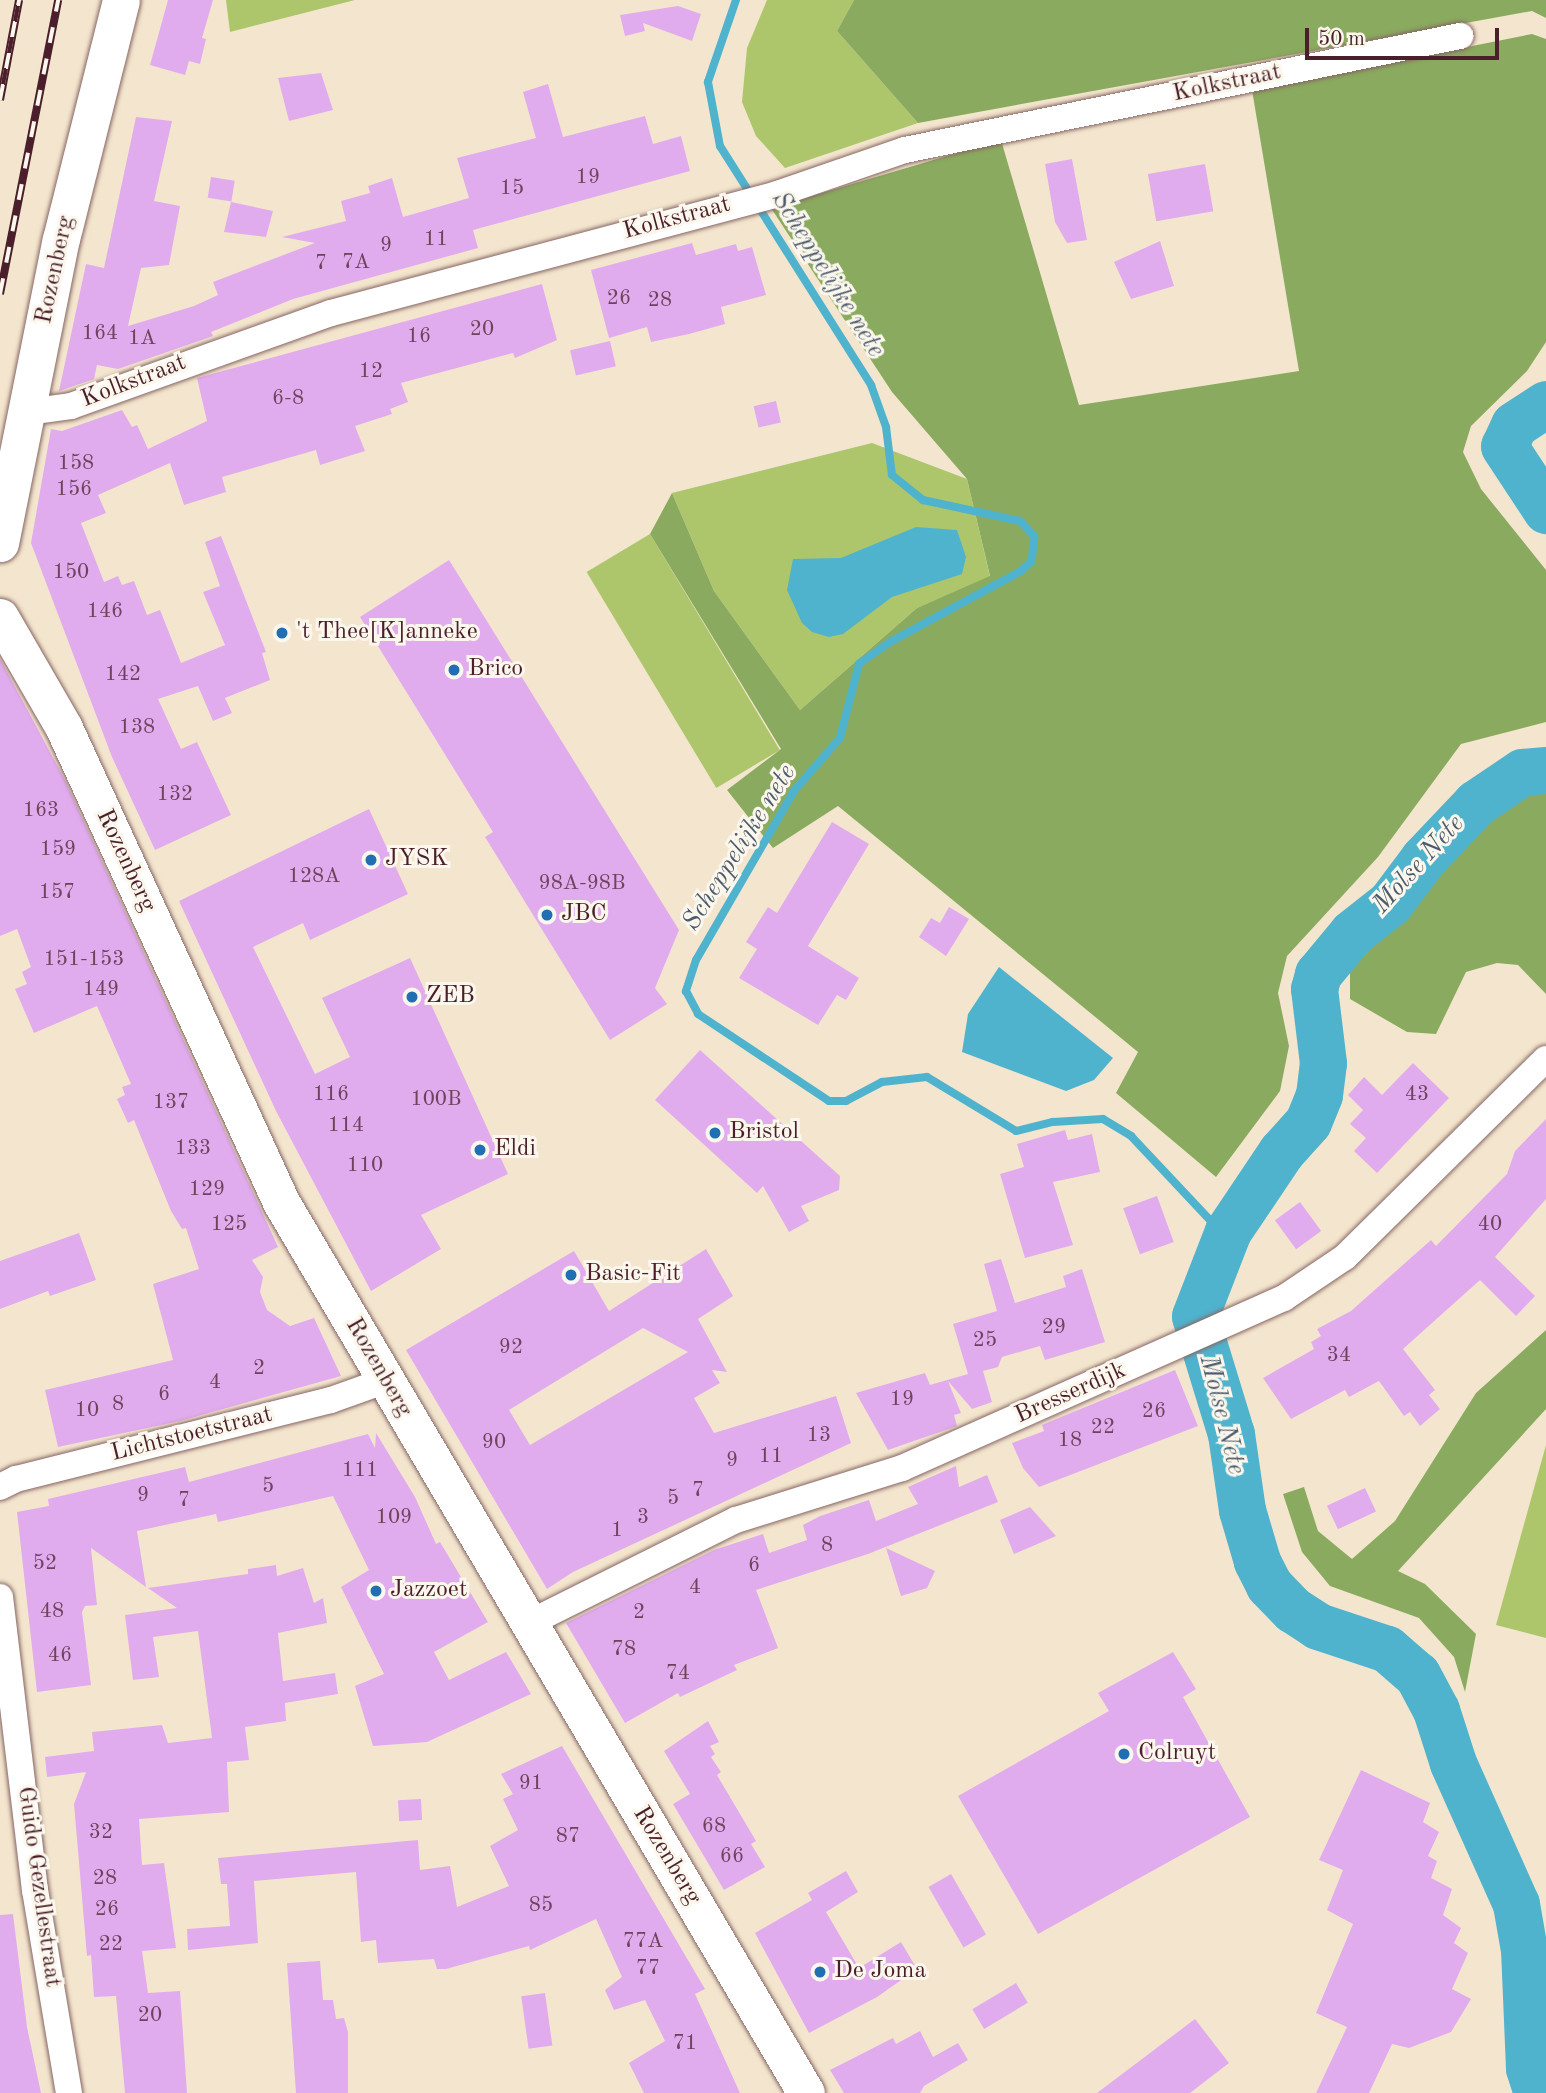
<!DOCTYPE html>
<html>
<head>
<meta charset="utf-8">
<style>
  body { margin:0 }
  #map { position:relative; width:1546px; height:2093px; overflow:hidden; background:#f4e6ce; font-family:"Old Standard TT",serif }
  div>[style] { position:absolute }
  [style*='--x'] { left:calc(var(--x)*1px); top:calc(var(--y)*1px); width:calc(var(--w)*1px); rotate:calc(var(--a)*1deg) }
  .green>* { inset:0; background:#adc66b; transform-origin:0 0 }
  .forest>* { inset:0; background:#8aab5f }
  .water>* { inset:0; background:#4fb3ce }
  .stream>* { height:8px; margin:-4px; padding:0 4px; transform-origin:4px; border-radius:4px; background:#4fb3ce }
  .river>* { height:47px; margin:-23.5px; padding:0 23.5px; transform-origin:23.5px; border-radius:23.5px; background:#4fb3ce }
  .building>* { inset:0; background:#e1acee; transform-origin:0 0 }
  .roads { filter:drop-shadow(0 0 2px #866564) drop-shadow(0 0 2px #866564) }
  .street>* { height:26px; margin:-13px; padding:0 13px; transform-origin:13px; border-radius:13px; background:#fff }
  .secondary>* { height:37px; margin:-18.5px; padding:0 18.5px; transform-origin:18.5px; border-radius:18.5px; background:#fff }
  .rail>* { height:8px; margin-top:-4px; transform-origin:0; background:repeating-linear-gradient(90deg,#fbf7ec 0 16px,#4a1f2b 0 32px); box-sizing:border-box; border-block:2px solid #4a1f2b }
  .dots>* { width:19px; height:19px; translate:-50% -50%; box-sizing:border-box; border:4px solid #fbf7ec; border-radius:50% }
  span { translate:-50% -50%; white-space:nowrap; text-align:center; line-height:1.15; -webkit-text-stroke:6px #fbf7ec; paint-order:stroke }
  .number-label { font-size:21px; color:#70425c }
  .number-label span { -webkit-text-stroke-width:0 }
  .street-label { font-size:24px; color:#4a1f2b }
  .poi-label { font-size:24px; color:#4a1f2b }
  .left { translate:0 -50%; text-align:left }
  .water-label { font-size:26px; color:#4c5a6c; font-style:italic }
  .scale { position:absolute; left:1305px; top:28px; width:194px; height:32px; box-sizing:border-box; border:4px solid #4a1f2b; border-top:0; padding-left:9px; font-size:21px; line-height:24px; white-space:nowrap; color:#4a1f2b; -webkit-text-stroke:5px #fbf7ec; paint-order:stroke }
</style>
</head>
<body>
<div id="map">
  <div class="green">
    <div style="clip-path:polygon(226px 0,355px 0,230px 32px)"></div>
    <div style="clip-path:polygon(767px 0,854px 0,837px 31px,918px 123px,785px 168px,756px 136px,742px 102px,747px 48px)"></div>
    <div style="clip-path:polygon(872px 443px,967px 479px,990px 577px,917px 608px,800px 710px,714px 591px,672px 493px)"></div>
    <div style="left:650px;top:534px;width:252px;height:74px;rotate:59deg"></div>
    <div style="clip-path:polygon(1546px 1445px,1546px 1638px,1496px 1625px)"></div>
  </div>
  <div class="forest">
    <div style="clip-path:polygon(854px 0,1546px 0,1546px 18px,1532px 11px,918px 123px,837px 31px)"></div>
    <div style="clip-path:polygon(1532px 34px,1546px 39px,1546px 342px,1527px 371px,1471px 426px,1463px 452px,1481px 489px,1546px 570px,1546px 722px,1461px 744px,1378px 857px,1287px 956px,1278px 993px,1289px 1046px,1280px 1091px,1216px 1177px,1116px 1093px,1138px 1052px,838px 806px,773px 848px,727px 790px,781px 749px,650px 534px,672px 493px,714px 591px,800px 710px,917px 608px,990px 576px,967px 479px,892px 392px,771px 208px,1001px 140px,1079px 405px,1299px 371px,1252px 90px)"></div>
    <div style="clip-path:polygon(1534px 788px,1546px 788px,1546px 994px,1518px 965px,1497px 963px,1466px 972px,1436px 1034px,1407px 1032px,1350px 999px,1350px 971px,1496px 811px)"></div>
    <div style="clip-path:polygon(1546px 1330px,1546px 1409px,1398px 1571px,1425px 1584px,1476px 1634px,1465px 1692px,1454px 1657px,1419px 1618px,1330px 1586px,1302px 1552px,1283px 1494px,1304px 1487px,1318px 1531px,1352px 1559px,1395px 1521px,1476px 1393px)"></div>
  </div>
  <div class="water">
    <div style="clip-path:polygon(916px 527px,957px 530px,966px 557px,962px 574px,892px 597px,843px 634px,829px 637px,812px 632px,802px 623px,787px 590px,793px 559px,841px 558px)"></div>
    <div style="clip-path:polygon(999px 967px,1113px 1058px,1094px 1080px,1066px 1091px,962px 1052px,968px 1014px)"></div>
  </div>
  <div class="stream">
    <div style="--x:736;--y:0;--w:87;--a:108.9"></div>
    <div style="--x:708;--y:82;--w:65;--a:79.4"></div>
    <div style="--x:720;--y:146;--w:283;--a:57.7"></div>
    <div style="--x:871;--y:385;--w:45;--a:70.3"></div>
    <div style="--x:886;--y:427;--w:48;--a:82.9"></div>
    <div style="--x:892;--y:475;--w:40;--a:39"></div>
    <div style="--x:923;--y:500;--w:99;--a:12.2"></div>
    <div style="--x:1020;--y:521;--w:21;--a:47"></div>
    <div style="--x:1034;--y:536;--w:25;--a:95"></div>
    <div style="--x:1032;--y:561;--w:15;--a:138"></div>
    <div style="--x:1021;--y:571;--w:149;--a:151.5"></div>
    <div style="--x:890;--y:642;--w:38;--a:145"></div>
    <div style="--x:859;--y:664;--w:76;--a:104.4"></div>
    <div style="--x:840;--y:738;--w:70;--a:131"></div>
    <div style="--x:794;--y:791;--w:195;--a:120.1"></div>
    <div style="--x:696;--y:960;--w:33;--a:108"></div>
    <div style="--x:686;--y:991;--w:26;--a:62"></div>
    <div style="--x:698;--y:1014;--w:157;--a:33.6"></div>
    <div style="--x:829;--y:1101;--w:17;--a:0"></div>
    <div style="--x:846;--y:1101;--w:41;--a:-27.8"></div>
    <div style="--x:882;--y:1082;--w:45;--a:-6.3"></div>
    <div style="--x:927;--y:1077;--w:104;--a:31.2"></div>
    <div style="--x:1016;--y:1131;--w:38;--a:-14"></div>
    <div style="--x:1053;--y:1122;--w:50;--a:-3.4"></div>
    <div style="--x:1103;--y:1119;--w:33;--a:31"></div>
    <div style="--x:1131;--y:1136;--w:139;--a:46.8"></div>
  </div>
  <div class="river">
    <div style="--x:1546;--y:404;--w:38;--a:147"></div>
    <div style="--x:1514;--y:425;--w:23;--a:115"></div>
    <div style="--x:1504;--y:446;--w:77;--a:56.7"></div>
    <div style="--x:1537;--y:2093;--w:26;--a:-108"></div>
    <div style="--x:1529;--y:2068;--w:118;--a:-92.4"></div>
    <div style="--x:1524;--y:1950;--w:47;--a:-99.9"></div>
    <div style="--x:1516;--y:1904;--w:154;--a:-114.1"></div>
    <div style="--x:1453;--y:1763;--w:56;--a:-107.8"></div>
    <div style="--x:1436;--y:1710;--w:40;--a:-118"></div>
    <div style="--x:1417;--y:1675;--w:40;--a:-139"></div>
    <div style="--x:1387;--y:1649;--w:73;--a:-161.6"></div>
    <div style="--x:1318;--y:1626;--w:30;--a:-147"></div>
    <div style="--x:1293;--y:1610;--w:35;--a:-134"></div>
    <div style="--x:1269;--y:1585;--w:27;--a:-117"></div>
    <div style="--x:1257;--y:1561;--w:53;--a:-106.4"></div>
    <div style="--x:1242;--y:1510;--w:77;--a:-98.2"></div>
    <div style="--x:1231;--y:1434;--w:123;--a:-107"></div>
    <div style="--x:1195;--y:1316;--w:91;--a:-68.8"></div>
    <div style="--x:1228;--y:1231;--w:95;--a:-56.1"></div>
    <div style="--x:1281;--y:1152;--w:40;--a:-48"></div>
    <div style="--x:1308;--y:1122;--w:29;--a:-68"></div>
    <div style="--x:1319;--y:1095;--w:32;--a:-83"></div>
    <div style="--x:1323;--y:1063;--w:75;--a:-96.9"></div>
    <div style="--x:1314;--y:989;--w:16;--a:-75"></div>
    <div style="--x:1318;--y:974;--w:53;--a:-50.3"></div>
    <div style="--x:1352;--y:933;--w:48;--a:-38.3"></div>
    <div style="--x:1390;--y:903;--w:55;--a:-53.1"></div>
    <div style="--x:1423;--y:859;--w:77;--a:-46.6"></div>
    <div style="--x:1476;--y:803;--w:55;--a:-34"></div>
    <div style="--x:1522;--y:772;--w:24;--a:-5"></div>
  </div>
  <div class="building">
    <div style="clip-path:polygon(168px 0,213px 0,202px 38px,206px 39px,200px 64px,189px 61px,185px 75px,150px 65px)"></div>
    <div style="clip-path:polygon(678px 6px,701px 14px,692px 41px,643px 23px,645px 31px,625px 36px,620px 15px)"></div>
    <div style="clip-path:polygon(321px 73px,333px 110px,289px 121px,278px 78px)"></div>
    <div style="clip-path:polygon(548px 84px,563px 137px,645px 116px,653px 144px,681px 136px,690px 171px,473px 230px,478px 248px,293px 299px,211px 332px,213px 336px,118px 369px,97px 365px,94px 379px,59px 391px,86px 264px,104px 268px,136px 117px,172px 121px,154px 201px,180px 206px,169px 265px,141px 268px,128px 326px,194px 306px,218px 295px,213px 282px,315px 243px,282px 237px,346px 221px,341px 201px,370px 193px,368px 186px,392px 178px,403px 217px,469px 198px,457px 158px,536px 138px,523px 92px)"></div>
    <div style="clip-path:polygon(1072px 159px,1087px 240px,1067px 243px,1055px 222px,1045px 164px)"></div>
    <div style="left:1205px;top:164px;width:48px;height:58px;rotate:80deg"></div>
    <div style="left:211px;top:177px;width:24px;height:21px;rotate:9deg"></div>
    <div style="clip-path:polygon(231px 202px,273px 211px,266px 237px,224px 232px)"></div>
    <div style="clip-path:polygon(1160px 241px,1174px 286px,1131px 299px,1114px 262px)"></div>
    <div style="clip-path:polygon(692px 243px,696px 255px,736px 244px,738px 251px,752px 247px,766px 295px,721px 307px,725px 324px,689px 334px,651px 342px,647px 327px,609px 338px,591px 270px)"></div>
    <div style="clip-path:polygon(542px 284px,557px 340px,515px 358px,513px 353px,401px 383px,408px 402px,390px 409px,392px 414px,355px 426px,365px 451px,320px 465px,316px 450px,222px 477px,226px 492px,184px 505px,170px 463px,98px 495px,106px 513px,81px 523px,104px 582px,118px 576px,122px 585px,134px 581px,147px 615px,160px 610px,181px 663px,225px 645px,203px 592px,220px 586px,205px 542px,221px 536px,266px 652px,262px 653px,270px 680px,225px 698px,232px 713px,213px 721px,198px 686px,158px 699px,181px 749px,197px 742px,231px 815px,155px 850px,112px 757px,31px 543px,51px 429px,62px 431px,122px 410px,132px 427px,137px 425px,148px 449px,207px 421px,197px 378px)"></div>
    <div style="left:610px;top:341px;width:26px;height:41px;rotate:77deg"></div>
    <div style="left:776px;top:401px;width:22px;height:23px;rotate:77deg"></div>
    <div style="clip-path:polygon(449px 560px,679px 930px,655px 988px,667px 1004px,610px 1040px,485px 837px,493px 832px,360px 617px)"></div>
    <div style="clip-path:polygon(0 659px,64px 778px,278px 1247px,252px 1260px,263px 1277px,260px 1292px,267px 1310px,290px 1326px,314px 1318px,341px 1376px,180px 1421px,58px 1447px,45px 1390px,173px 1360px,153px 1284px,199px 1269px,186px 1228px,182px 1229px,171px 1211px,134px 1120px,128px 1123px,117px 1099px,125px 1095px,122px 1087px,131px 1084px,97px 1006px,34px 1033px,15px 989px,27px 984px,22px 972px,31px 967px,17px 929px,0 936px)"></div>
    <div style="clip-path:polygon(369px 809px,408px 894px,310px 940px,303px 923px,253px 947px,315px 1074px,350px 1057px,322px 998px,410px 958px,508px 1174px,421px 1215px,441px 1249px,371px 1291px,276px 1111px,179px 901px)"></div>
    <div style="clip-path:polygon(832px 822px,869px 844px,808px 946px,859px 978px,846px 1000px,837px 995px,818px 1025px,739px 978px,757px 949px,746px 942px,768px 907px,777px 913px)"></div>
    <div style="clip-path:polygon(949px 907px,969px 919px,946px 956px,919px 937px,931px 918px,940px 923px)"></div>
    <div style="clip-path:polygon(700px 1050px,840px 1176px,839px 1190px,801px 1206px,809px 1221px,789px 1232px,763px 1186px,757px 1193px,655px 1100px)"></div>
    <div style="clip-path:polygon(1413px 1063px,1449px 1098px,1377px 1173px,1354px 1151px,1366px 1138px,1350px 1124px,1363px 1110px,1348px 1095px,1364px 1077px,1382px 1095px)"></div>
    <div style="clip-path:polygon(1546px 1119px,1546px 1199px,1495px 1257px,1535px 1296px,1516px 1316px,1480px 1280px,1403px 1349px,1435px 1390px,1429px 1395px,1440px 1409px,1420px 1426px,1410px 1412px,1404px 1416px,1379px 1381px,1349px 1397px,1345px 1390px,1291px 1419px,1263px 1378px,1314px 1349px,1311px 1342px,1321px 1336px,1317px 1329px,1351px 1311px,1431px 1240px,1436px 1246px,1507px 1174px,1515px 1151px)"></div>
    <div style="clip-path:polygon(1065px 1130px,1068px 1140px,1092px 1134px,1100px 1172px,1053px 1182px,1073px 1245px,1025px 1258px,1000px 1174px,1024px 1167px,1017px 1144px)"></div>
    <div style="left:1157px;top:1196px;width:49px;height:36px;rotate:70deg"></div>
    <div style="left:1300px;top:1202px;width:36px;height:31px;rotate:54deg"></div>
    <div style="clip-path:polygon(79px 1233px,96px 1280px,50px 1296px,48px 1291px,0 1309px,0 1261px)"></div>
    <div style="clip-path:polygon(evenodd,706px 1249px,733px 1296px,698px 1319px,727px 1372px,712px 1370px,720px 1383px,694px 1398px,714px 1433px,836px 1396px,851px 1443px,573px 1572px,547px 1589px,406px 1350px,574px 1251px,609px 1311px,706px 1249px,643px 1328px,688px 1352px,530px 1445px,509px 1410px,643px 1328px)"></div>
    <div style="clip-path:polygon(1001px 1259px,1015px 1303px,1066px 1287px,1063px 1276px,1082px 1269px,1105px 1342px,1045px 1360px,1040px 1346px,1002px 1357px,998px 1367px,983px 1371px,992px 1402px,972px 1409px,948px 1381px,961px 1413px,954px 1415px,957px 1426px,888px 1450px,856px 1393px,925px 1373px,930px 1385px,968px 1374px,953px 1324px,997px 1311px,984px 1264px)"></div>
    <div style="clip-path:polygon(1175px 1370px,1198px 1426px,1039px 1487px,1023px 1468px,1012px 1443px,1044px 1431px,1042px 1425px)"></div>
    <div style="clip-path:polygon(376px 1433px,415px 1497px,436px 1544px,440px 1542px,488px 1622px,434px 1652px,449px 1680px,506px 1652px,531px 1694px,427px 1742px,373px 1746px,355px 1686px,384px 1674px,341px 1587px,369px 1570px,333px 1496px,218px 1522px,216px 1514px,137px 1531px,146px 1587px,91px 1548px,97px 1605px,85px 1606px,82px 1612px,91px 1685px,37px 1692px,17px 1512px,49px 1506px,48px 1499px,185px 1467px,189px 1482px,368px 1434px,375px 1448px)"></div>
    <div style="clip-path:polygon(956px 1466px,959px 1487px,987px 1475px,998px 1502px,868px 1554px,756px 1590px,778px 1648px,734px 1665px,737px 1670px,680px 1697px,678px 1693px,625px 1723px,566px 1623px,714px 1550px,763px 1534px,769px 1553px,807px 1540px,803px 1525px,820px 1516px,869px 1500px,876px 1521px,918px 1504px,908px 1487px)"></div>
    <div style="left:1365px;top:1488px;width:26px;height:42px;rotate:65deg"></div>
    <div style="clip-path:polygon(1030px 1507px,1056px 1536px,1014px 1554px,1000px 1520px)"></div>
    <div style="clip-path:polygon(886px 1548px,935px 1571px,927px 1588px,901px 1596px)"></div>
    <div style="clip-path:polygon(276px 1565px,277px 1576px,303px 1568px,314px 1603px,323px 1598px,327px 1623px,278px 1633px,283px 1681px,335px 1673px,338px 1694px,285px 1703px,286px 1721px,245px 1727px,249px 1760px,227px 1762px,229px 1812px,139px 1819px,142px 1865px,164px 1863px,176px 1948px,142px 1951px,148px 1993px,180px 1991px,187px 2093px,125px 2093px,116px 1996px,94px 1997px,91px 1955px,87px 1956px,74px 1804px,86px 1772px,47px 1777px,45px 1757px,94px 1751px,92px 1732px,162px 1725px,168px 1743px,212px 1738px,198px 1631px,153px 1637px,159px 1677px,133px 1680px,125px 1615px,177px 1608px,148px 1588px,248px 1574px,248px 1569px)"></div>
    <div style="clip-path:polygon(1173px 1652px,1196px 1689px,1183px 1697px,1250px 1817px,1038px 1934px,958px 1796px,1109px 1711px,1098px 1693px)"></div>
    <div style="clip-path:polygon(708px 1721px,719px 1742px,710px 1746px,715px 1754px,711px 1757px,721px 1772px,717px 1775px,756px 1841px,751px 1844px,765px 1867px,724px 1890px,673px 1804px,690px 1794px,664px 1751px)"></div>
    <div style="clip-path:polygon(562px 1746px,705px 1989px,695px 1994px,740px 2093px,644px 2093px,629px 2063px,665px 2041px,645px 2000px,614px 2010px,605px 1990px,622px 1977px,596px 1919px,530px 1950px,529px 1946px,446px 1969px,437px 1969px,434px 1959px,378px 1963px,376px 1940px,361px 1942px,356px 1872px,254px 1881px,258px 1943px,188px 1950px,187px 1929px,230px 1926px,227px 1884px,221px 1884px,218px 1858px,418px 1840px,420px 1870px,450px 1866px,457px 1907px,509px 1886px,490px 1846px,518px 1830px,503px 1799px,513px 1794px,501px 1774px)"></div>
    <div style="clip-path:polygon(1361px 1770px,1430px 1803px,1423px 1822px,1439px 1832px,1428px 1856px,1437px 1861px,1431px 1878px,1452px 1889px,1443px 1915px,1461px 1928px,1454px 1943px,1468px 1953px,1452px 1989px,1471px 1999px,1451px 2032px,1409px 2048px,1392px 2044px,1369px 2093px,1316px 2093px,1347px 2027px,1316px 2013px,1353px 1924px,1327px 1910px,1343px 1870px,1319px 1860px)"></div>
    <div style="left:421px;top:1799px;width:21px;height:23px;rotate:87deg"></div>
    <div style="clip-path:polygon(846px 1871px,858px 1892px,826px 1912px,859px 1968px,901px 1942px,917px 1969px,877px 1997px,809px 2033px,755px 1933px,812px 1900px,808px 1893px)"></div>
    <div style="left:951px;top:1874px;width:70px;height:26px;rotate:60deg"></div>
    <div style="clip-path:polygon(13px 1914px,27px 2027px,41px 2093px,0 2093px,0 1915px)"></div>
    <div style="clip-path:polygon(320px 1961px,323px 2000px,333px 2000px,336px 2019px,344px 2018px,348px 2032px,348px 2093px,296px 2093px,287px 1963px)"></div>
    <div style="left:1016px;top:1983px;width:23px;height:51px;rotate:59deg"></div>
    <div style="left:545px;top:1993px;width:53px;height:24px;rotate:82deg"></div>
    <div style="clip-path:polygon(1195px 2019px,1229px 2063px,1190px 2093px,1097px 2093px)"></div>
    <div style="clip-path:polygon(920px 2031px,933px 2057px,958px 2043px,968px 2060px,924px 2086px,920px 2093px,844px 2093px,830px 2070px,893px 2038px,896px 2044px)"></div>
  </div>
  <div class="roads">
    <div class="street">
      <div style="--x:27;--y:412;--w:44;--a:-7.8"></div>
      <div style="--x:71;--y:406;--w:276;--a:-19.7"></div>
      <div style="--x:331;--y:313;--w:462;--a:-14.9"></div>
      <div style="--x:777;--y:194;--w:135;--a:-19"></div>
      <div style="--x:905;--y:150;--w:567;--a:-11.61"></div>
      <div style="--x:0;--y:1487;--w:18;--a:-27"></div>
      <div style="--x:16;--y:1479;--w:325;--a:-14.1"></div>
      <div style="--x:331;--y:1400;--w:56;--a:-19.7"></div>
      <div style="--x:0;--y:1597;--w:295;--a:83.2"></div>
      <div style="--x:35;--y:1890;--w:206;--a:80.5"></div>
      <div style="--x:529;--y:1623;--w:231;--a:-26.5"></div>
      <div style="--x:736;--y:1520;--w:174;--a:-17.4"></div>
      <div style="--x:902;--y:1468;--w:418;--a:-24"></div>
      <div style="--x:1284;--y:1298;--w:73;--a:-33.9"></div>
      <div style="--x:1345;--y:1257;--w:282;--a:-44.6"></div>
    </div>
    <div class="secondary">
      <div style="--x:0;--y:543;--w:310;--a:-78.7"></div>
      <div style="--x:61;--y:239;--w:246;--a:-75.9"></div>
      <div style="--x:0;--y:617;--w:128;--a:60"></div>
      <div style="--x:64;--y:728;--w:521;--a:65.4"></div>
      <div style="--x:281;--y:1202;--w:1034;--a:59.49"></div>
    </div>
  </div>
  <div class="rail">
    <div style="--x:0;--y:100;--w:102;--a:-79.2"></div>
    <div style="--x:0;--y:294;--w:300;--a:-78.8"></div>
  </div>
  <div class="dots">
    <div style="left:282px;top:633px;background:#1f6fb2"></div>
    <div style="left:454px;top:670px;background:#1f6fb2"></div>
    <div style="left:371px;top:860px;background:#1f6fb2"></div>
    <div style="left:547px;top:915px;background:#1f6fb2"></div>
    <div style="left:412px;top:997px;background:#1f6fb2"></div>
    <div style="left:715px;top:1133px;background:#1f6fb2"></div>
    <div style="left:480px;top:1150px;background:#1f6fb2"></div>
    <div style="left:571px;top:1275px;background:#1f6fb2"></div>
    <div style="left:376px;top:1591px;background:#1f6fb2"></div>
    <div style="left:1124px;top:1754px;background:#1f6fb2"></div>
    <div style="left:820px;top:1972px;background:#1f6fb2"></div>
  </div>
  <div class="number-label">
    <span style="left:588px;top:178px">19</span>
    <span style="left:512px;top:189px">15</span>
    <span style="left:436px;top:240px">11</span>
    <span style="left:386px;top:246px">9</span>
    <span style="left:356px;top:263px">7A</span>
    <span style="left:321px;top:264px">7</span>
    <span style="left:619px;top:299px">26</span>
    <span style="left:660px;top:301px">28</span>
    <span style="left:482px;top:330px">20</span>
    <span style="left:100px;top:334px">164</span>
    <span style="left:419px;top:337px">16</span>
    <span style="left:142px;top:339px">1A</span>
    <span style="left:371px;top:372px">12</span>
    <span style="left:288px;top:399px">6-8</span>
    <span style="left:76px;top:464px">158</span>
    <span style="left:74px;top:490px">156</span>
    <span style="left:71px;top:573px">150</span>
    <span style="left:105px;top:612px">146</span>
    <span style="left:123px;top:675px">142</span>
    <span style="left:137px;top:728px">138</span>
    <span style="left:175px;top:795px">132</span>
    <span style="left:41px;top:811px">163</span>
    <span style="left:58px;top:850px">159</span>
    <span style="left:314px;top:877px">128A</span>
    <span style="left:582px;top:884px">98A-98B</span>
    <span style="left:57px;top:893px">157</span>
    <span style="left:84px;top:960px">151-153</span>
    <span style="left:101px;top:990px">149</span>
    <span style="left:331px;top:1095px">116</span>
    <span style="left:1417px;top:1095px">43</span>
    <span style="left:436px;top:1100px">100B</span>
    <span style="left:171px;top:1103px">137</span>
    <span style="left:346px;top:1126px">114</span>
    <span style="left:193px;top:1149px">133</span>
    <span style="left:365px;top:1166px">110</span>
    <span style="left:207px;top:1190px">129</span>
    <span style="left:229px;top:1225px">125</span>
    <span style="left:1490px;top:1225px">40</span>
    <span style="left:1054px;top:1328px">29</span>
    <span style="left:985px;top:1341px">25</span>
    <span style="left:511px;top:1348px">92</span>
    <span style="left:1339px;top:1356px">34</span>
    <span style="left:259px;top:1369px">2</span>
    <span style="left:215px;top:1383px">4</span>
    <span style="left:164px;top:1395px">6</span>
    <span style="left:902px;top:1400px">19</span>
    <span style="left:118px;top:1405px">8</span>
    <span style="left:87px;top:1411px">10</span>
    <span style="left:1154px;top:1412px">26</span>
    <span style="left:1103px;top:1428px">22</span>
    <span style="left:819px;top:1436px">13</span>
    <span style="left:1070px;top:1441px">18</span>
    <span style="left:494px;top:1443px">90</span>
    <span style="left:771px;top:1457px">11</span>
    <span style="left:732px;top:1461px">9</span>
    <span style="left:360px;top:1471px">111</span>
    <span style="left:268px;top:1487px">5</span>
    <span style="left:698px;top:1491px">7</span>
    <span style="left:143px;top:1496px">9</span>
    <span style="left:673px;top:1499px">5</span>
    <span style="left:184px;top:1501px">7</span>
    <span style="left:394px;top:1518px">109</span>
    <span style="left:643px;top:1518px">3</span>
    <span style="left:617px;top:1531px">1</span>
    <span style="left:827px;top:1546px">8</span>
    <span style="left:45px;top:1564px">52</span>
    <span style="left:754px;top:1566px">6</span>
    <span style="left:695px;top:1588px">4</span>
    <span style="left:52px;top:1612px">48</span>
    <span style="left:639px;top:1613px">2</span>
    <span style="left:624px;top:1650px">78</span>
    <span style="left:60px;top:1656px">46</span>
    <span style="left:678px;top:1674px">74</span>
    <span style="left:531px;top:1784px">91</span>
    <span style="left:714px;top:1827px">68</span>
    <span style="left:101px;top:1833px">32</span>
    <span style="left:568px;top:1837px">87</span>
    <span style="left:732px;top:1857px">66</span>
    <span style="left:105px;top:1879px">28</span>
    <span style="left:541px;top:1906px">85</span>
    <span style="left:107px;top:1910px">26</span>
    <span style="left:643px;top:1942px">77A</span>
    <span style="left:111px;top:1945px">22</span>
    <span style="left:648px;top:1969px">77</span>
    <span style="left:150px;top:2016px">20</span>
    <span style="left:685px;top:2044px">71</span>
  </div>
  <div class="street-label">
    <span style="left:1227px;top:84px;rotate:-12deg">Kolkstraat</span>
    <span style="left:677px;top:219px;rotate:-15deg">Kolkstraat</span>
    <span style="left:56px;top:270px;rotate:-78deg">Rozenberg</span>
    <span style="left:134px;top:382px;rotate:-21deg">Kolkstraat</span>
    <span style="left:125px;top:861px;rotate:65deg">Rozenberg</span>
    <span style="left:378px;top:1368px;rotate:60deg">Rozenberg</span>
    <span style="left:1071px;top:1394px;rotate:-24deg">Bresserdijk</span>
    <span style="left:192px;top:1435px;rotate:-14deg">Lichtstoetstraat</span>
    <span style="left:666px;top:1856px;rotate:59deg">Rozenberg</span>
    <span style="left:38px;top:1887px;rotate:82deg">Guido Gezellestraat</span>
  </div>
  <div class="poi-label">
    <span class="left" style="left:296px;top:633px">'t Thee[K]anneke</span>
    <span class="left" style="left:468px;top:670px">Brico</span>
    <span class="left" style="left:385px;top:860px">JYSK</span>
    <span class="left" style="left:561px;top:915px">JBC</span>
    <span class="left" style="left:426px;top:997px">ZEB</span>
    <span class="left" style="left:729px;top:1133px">Bristol</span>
    <span class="left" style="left:494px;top:1150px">Eldi</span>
    <span class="left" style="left:585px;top:1275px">Basic-Fit</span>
    <span class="left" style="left:390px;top:1591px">Jazzoet</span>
    <span class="left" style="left:1138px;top:1754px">Colruyt</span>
    <span class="left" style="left:834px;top:1972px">De Joma</span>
  </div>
  <div class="water-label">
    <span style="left:827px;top:275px;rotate:58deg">Scheppelijke nete</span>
    <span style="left:740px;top:848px;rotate:-58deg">Scheppelijke nete</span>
    <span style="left:1419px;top:865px;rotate:-48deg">Molse Nete</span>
    <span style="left:1221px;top:1415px;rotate:76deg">Molse Nete</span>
  </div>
  <div class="scale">50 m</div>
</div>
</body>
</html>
